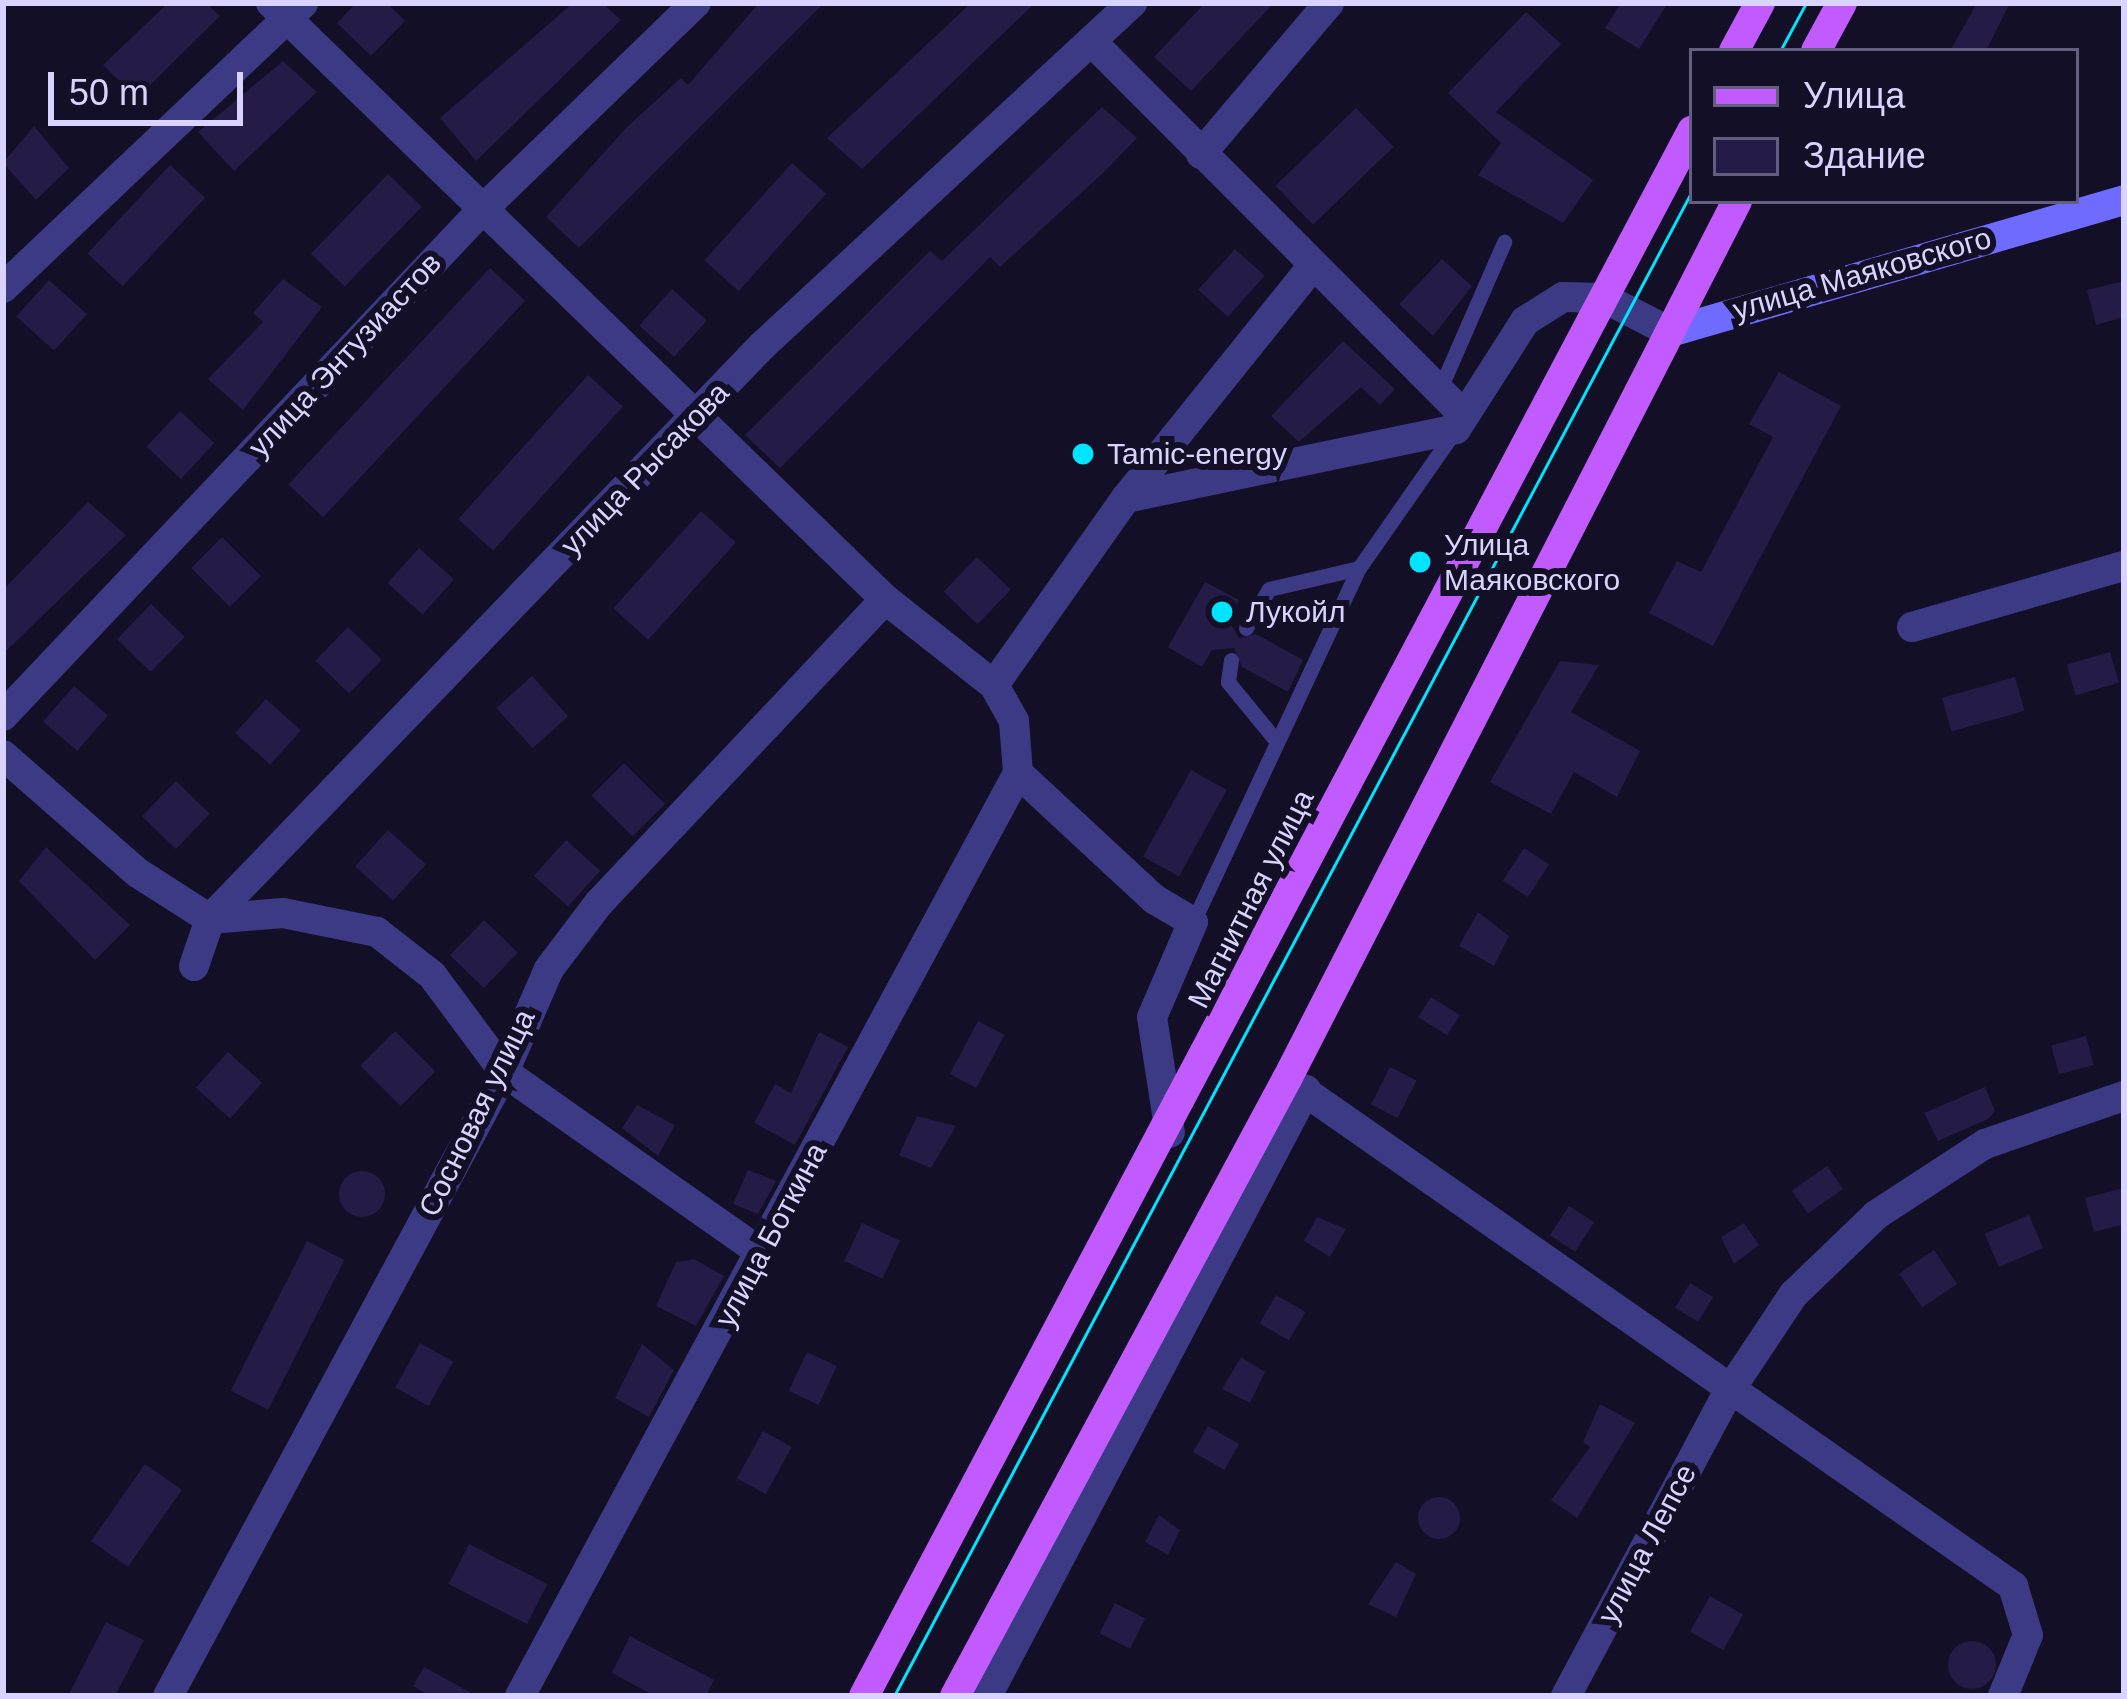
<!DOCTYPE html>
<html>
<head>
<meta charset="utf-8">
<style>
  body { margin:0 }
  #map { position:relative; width:2127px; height:1699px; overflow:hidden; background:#130f26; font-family:Helvetica,sans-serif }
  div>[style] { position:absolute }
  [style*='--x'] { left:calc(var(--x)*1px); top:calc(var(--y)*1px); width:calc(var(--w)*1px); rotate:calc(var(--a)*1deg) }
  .building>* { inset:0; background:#241b47; transform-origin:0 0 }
  .round { border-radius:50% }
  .service>* { height:15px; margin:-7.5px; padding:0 7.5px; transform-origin:7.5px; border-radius:7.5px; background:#3d3a85 }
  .minor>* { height:30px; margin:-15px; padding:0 15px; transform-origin:15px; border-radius:15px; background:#3d3a85 }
  .secondary>* { height:30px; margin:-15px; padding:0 15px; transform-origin:15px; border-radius:15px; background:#6f6bff }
  .primary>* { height:30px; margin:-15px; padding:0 15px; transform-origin:15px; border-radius:15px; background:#c25bff }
  .tram>* { height:3px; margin:-1.5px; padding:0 1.5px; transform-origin:1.5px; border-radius:1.5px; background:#00e5ff }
  .dots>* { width:33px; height:33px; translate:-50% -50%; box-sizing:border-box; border:6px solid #130f26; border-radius:50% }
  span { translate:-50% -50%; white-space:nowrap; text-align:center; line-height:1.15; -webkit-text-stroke:12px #130f26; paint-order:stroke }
  .street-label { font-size:30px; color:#d9d4ff }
  .poi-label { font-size:30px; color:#d9d4ff }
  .left { translate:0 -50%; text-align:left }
  .frame { position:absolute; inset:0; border:6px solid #d9d4ff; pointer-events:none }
  .legend { position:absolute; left:1689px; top:48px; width:390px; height:156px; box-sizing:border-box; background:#130f26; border:3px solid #625e7d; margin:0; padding:15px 21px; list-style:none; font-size:36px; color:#d9d4ff }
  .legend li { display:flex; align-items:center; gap:24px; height:60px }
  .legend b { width:60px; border:3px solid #625e7d }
  .scale { position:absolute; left:48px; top:72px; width:195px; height:54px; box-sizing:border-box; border:6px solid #d9d4ff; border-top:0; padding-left:15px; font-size:36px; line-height:42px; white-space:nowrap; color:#d9d4ff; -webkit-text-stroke:9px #130f26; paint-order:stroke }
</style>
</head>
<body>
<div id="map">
  <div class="building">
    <div style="clip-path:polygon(168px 3px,206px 3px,220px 16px,137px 98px,103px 65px)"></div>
    <div style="clip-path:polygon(356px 3px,387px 3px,405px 21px,371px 56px,337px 23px)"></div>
    <div style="clip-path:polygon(573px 3px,602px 3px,621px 20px,476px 161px,440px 118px)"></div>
    <div style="clip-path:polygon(759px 3px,824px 3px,579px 248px,546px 217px,627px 127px,681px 78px,688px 85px)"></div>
    <div style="clip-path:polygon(971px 3px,1035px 3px,862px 169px,827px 138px)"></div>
    <div style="clip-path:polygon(1205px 3px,1274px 3px,1191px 91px,1154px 57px)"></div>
    <div style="clip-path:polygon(1621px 3px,1668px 3px,1639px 49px,1605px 28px)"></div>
    <div style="clip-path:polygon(1977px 3px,2010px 3px,1986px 51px,1950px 51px)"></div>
    <div style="clip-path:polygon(1526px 12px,1561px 44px,1496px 112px,1593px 180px,1563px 223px,1478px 175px,1501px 143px,1448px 93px)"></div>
    <div style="clip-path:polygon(283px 61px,317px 92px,234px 171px,198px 132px)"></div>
    <div style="clip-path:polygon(1102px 107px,1137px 138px,1103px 173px,1000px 267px,990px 257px,780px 468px,745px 435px,930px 251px,942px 261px)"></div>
    <div style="left:1356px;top:108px;width:54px;height:112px;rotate:46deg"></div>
    <div style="clip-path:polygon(34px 126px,69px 168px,36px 200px,3px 163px)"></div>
    <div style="left:792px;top:163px;width:46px;height:131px;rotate:42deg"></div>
    <div style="left:170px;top:165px;width:48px;height:121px;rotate:43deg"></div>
    <div style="left:388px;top:174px;width:47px;height:111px;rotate:44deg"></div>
    <div style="left:1235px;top:249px;width:40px;height:55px;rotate:42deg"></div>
    <div style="clip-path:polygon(1442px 259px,1472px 286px,1433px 336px,1399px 304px)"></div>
    <div style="left:490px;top:268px;width:48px;height:296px;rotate:43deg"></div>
    <div style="clip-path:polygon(283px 279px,322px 307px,243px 410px,208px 379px,263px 322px,253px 313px)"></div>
    <div style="left:49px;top:280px;width:51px;height:49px;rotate:42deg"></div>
    <div style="clip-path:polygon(2124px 281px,2124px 317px,2096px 325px,2087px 290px)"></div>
    <div style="left:672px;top:289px;width:47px;height:49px;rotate:42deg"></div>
    <div style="clip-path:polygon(1343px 341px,1395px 389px,1380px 405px,1361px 387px,1299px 442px,1271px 416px)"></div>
    <div style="clip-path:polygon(1779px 372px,1841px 406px,1713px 646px,1649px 613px,1677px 561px,1701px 572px,1773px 437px,1749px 424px)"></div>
    <div style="left:588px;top:375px;width:47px;height:194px;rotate:42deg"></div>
    <div style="left:180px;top:411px;width:47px;height:49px;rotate:43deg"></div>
    <div style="clip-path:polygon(88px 502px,126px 535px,3px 654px,3px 590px)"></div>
    <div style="left:701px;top:511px;width:47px;height:131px;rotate:42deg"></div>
    <div style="left:222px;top:537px;width:55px;height:44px;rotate:45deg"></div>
    <div style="left:419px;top:548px;width:47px;height:47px;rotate:42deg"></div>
    <div style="left:977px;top:557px;width:47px;height:48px;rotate:44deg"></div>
    <div style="clip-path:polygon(1205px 582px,1239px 600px,1228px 619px,1239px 638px,1256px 634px,1303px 660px,1288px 692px,1242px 667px,1234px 648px,1212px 650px,1202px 667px,1168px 647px)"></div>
    <div style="left:151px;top:604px;width:47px;height:49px;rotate:44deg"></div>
    <div style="left:348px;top:627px;width:47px;height:47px;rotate:44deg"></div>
    <div style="left:2110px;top:652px;width:32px;height:45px;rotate:74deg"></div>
    <div style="clip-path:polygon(1560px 661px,1599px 665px,1571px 712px,1640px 751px,1617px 797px,1574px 772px,1551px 814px,1490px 782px)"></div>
    <div style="left:532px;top:676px;width:54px;height:48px;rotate:48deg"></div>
    <div style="left:2015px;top:677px;width:35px;height:76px;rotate:74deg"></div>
    <div style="left:74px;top:686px;width:45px;height:47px;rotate:41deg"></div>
    <div style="left:266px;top:699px;width:47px;height:46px;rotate:42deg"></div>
    <div style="left:624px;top:763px;width:58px;height:46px;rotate:45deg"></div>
    <div style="left:1191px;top:770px;width:41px;height:99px;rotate:29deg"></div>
    <div style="left:176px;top:781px;width:47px;height:49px;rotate:44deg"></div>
    <div style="left:388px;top:830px;width:51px;height:49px;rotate:42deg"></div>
    <div style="left:566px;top:840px;width:46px;height:48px;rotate:42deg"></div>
    <div style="clip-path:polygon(46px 847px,130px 925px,95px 960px,19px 881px)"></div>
    <div style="left:1524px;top:848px;width:30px;height:39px;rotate:33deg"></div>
    <div style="clip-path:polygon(1478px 912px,1509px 936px,1494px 966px,1459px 946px)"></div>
    <div style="left:484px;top:920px;width:47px;height:49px;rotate:44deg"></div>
    <div style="left:1431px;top:997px;width:34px;height:24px;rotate:32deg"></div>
    <div style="left:978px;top:1021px;width:30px;height:60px;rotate:28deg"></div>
    <div style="left:395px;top:1031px;width:57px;height:49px;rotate:45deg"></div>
    <div style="clip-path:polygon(819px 1032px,848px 1047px,795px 1145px,754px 1123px,775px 1084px,791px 1093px)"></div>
    <div style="left:2086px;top:1036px;width:30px;height:36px;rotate:75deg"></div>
    <div style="left:228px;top:1052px;width:46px;height:48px;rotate:42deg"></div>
    <div style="left:1390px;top:1067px;width:30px;height:42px;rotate:27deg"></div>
    <div style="clip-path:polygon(1985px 1087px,1995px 1111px,1988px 1119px,1938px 1141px,1924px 1113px)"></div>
    <div style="clip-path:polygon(637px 1105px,675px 1125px,658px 1156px,622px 1128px)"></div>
    <div style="clip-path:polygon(917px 1116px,956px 1126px,931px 1168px,899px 1155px)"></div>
    <div style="left:1827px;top:1166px;width:28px;height:43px;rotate:55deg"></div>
    <div style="clip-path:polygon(748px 1170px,776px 1181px,758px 1214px,733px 1204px)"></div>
    <div class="round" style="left:339px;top:1171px;width:46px;height:46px"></div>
    <div style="clip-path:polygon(2124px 1188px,2124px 1224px,2094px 1232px,2085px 1198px)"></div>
    <div style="left:1569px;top:1206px;width:30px;height:35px;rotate:33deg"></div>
    <div style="left:2029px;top:1215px;width:36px;height:48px;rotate:67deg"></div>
    <div style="clip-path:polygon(1317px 1217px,1346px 1229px,1330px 1257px,1304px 1241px)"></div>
    <div style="left:862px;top:1223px;width:42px;height:42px;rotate:25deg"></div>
    <div style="clip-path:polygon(1744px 1223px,1759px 1245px,1734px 1264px,1721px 1237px)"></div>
    <div style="left:307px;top:1241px;width:42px;height:168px;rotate:27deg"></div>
    <div style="left:1934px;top:1250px;width:41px;height:42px;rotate:56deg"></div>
    <div style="clip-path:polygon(694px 1259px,724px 1276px,696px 1326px,656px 1306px,676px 1262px)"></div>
    <div style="left:1690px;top:1283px;width:27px;height:29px;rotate:31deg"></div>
    <div style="left:1276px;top:1295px;width:34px;height:33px;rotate:30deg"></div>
    <div style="left:420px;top:1343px;width:38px;height:51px;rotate:29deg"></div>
    <div style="clip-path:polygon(642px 1344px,674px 1370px,649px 1417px,615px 1398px)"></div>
    <div style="left:807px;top:1352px;width:33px;height:43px;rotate:25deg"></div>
    <div style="clip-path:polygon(1241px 1357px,1265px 1372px,1250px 1403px,1222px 1389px)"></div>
    <div style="clip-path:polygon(1600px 1404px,1635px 1423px,1577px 1518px,1551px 1500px,1590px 1447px,1583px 1442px)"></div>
    <div style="left:1208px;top:1426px;width:36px;height:30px;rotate:30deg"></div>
    <div style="left:763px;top:1431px;width:33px;height:54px;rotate:29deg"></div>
    <div style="left:145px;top:1464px;width:45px;height:94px;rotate:35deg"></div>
    <div class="round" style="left:1418px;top:1497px;width:42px;height:42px"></div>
    <div style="clip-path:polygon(1159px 1515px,1180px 1530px,1168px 1555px,1145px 1542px)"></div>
    <div style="left:469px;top:1544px;width:88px;height:45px;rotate:27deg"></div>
    <div style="clip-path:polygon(1396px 1562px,1416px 1574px,1396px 1617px,1368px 1604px)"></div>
    <div style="left:1710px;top:1596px;width:38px;height:41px;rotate:29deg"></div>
    <div style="left:1115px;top:1603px;width:34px;height:34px;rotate:27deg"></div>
    <div style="clip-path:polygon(106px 1622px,144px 1640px,115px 1696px,68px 1696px)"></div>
    <div style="clip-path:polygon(630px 1636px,714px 1680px,706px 1696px,655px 1696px,612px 1673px)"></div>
    <div class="round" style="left:1948px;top:1641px;width:48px;height:48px"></div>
    <div style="clip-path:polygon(424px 1667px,477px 1696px,429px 1696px,413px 1686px)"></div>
  </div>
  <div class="service">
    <div style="--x:1439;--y:391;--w:163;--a:-66.4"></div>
    <div style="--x:1246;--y:628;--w:45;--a:-59.5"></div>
    <div style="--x:1269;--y:589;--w:92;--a:-13.1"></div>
    <div style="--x:1231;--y:660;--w:22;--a:98"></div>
    <div style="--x:1228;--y:682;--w:71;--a:50.7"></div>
    <div style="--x:1193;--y:922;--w:391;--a:-64.9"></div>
    <div style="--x:1359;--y:568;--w:166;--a:-55.1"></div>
  </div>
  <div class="minor">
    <div style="--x:271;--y:3;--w:856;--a:44.15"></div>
    <div style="--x:885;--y:599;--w:139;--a:38.3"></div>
    <div style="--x:994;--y:685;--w:41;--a:60.9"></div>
    <div style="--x:1014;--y:721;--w:52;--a:85.6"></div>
    <div style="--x:1018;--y:773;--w:185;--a:42.8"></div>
    <div style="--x:1154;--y:899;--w:45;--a:30.5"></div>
    <div style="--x:1193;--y:922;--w:103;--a:113.3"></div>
    <div style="--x:1152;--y:1017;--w:117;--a:81.2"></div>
    <div style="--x:1094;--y:44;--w:523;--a:45.08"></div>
    <div style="--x:1201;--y:154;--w:198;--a:-49.7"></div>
    <div style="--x:3;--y:288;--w:414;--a:-43.5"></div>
    <div style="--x:1126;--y:498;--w:337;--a:-11.8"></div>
    <div style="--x:1456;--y:429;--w:128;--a:-57.4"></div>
    <div style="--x:1525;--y:321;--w:45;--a:-32.3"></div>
    <div style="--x:1563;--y:297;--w:41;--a:1.4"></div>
    <div style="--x:1604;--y:298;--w:74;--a:27.3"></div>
    <div style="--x:1912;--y:627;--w:221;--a:-16.1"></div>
    <div style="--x:994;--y:685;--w:229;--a:-54.8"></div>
    <div style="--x:1126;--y:498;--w:295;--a:-51.2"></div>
    <div style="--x:3;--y:716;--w:695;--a:-46.57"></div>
    <div style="--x:481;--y:211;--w:299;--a:-44.1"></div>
    <div style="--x:3;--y:755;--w:179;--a:41.2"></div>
    <div style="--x:138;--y:873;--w:85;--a:32.6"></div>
    <div style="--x:210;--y:919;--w:73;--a:-4.7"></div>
    <div style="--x:283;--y:913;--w:96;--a:11.4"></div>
    <div style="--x:377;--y:932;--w:70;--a:38"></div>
    <div style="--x:432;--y:975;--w:121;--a:53.4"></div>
    <div style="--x:504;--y:1072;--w:315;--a:35.1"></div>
    <div style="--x:194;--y:966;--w:50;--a:-71.2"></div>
    <div style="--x:210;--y:919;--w:796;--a:-46.07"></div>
    <div style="--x:762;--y:346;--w:505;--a:-42.83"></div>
    <div style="--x:1287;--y:1079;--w:886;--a:34.93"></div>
    <div style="--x:2013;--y:1586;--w:51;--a:73"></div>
    <div style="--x:2028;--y:1635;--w:66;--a:112.3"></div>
    <div style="--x:168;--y:1696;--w:709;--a:-61.7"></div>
    <div style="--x:504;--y:1072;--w:112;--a:-66.4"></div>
    <div style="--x:549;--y:969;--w:83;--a:-52.9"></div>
    <div style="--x:599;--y:903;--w:417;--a:-46.7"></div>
    <div style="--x:520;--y:1696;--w:1049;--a:-61.65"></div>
    <div style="--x:987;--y:1696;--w:685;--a:-62.24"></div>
    <div style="--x:1566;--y:1696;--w:344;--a:-61.9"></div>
    <div style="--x:1728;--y:1393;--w:118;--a:-56.4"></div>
    <div style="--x:1793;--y:1295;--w:115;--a:-43.9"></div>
    <div style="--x:1876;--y:1215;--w:130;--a:-33.1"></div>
    <div style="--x:1985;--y:1144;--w:147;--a:-19.1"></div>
  </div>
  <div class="secondary">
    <div style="--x:1670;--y:332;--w:473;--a:-16.2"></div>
  </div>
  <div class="primary">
    <div style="--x:1734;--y:51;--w:55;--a:-61.6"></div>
    <div style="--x:1816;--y:51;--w:55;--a:-61.6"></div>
    <div style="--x:864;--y:1696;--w:1771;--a:-62.12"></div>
    <div style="--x:955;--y:1696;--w:701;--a:-61.72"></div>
    <div style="--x:1287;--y:1079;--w:987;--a:-62.86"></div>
  </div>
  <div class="tram">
    <div style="--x:1780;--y:51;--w:55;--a:-61.6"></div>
    <div style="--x:894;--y:1696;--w:1703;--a:-62.07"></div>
  </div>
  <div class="dots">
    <div style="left:1083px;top:454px;background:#00e5ff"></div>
    <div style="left:1420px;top:562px;background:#00e5ff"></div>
    <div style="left:1222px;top:612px;background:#00e5ff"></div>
  </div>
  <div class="street-label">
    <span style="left:1862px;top:274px;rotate:-16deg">улица Маяковского</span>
    <span style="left:345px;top:355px;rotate:-47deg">улица Энтузиастов</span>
    <span style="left:645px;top:469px;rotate:-46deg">улица Рысакова</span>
    <span style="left:1251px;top:899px;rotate:-63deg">Магнитная улица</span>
    <span style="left:477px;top:1113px;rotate:-64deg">Сосновая улица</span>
    <span style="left:771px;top:1235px;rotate:-62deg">улица Боткина</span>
    <span style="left:1647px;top:1544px;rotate:-62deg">улица Лепсе</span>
  </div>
  <div class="poi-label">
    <span class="left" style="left:1107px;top:454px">Tamic-energy</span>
    <span class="left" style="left:1444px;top:562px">Улица<br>Маяковского</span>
    <span class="left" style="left:1246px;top:612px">Лукойл</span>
  </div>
  <div class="frame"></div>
  <ul class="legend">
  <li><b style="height:15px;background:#c25bff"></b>Улица</li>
  <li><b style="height:33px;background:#241b47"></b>Здание</li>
  </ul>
  <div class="scale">50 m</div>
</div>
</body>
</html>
